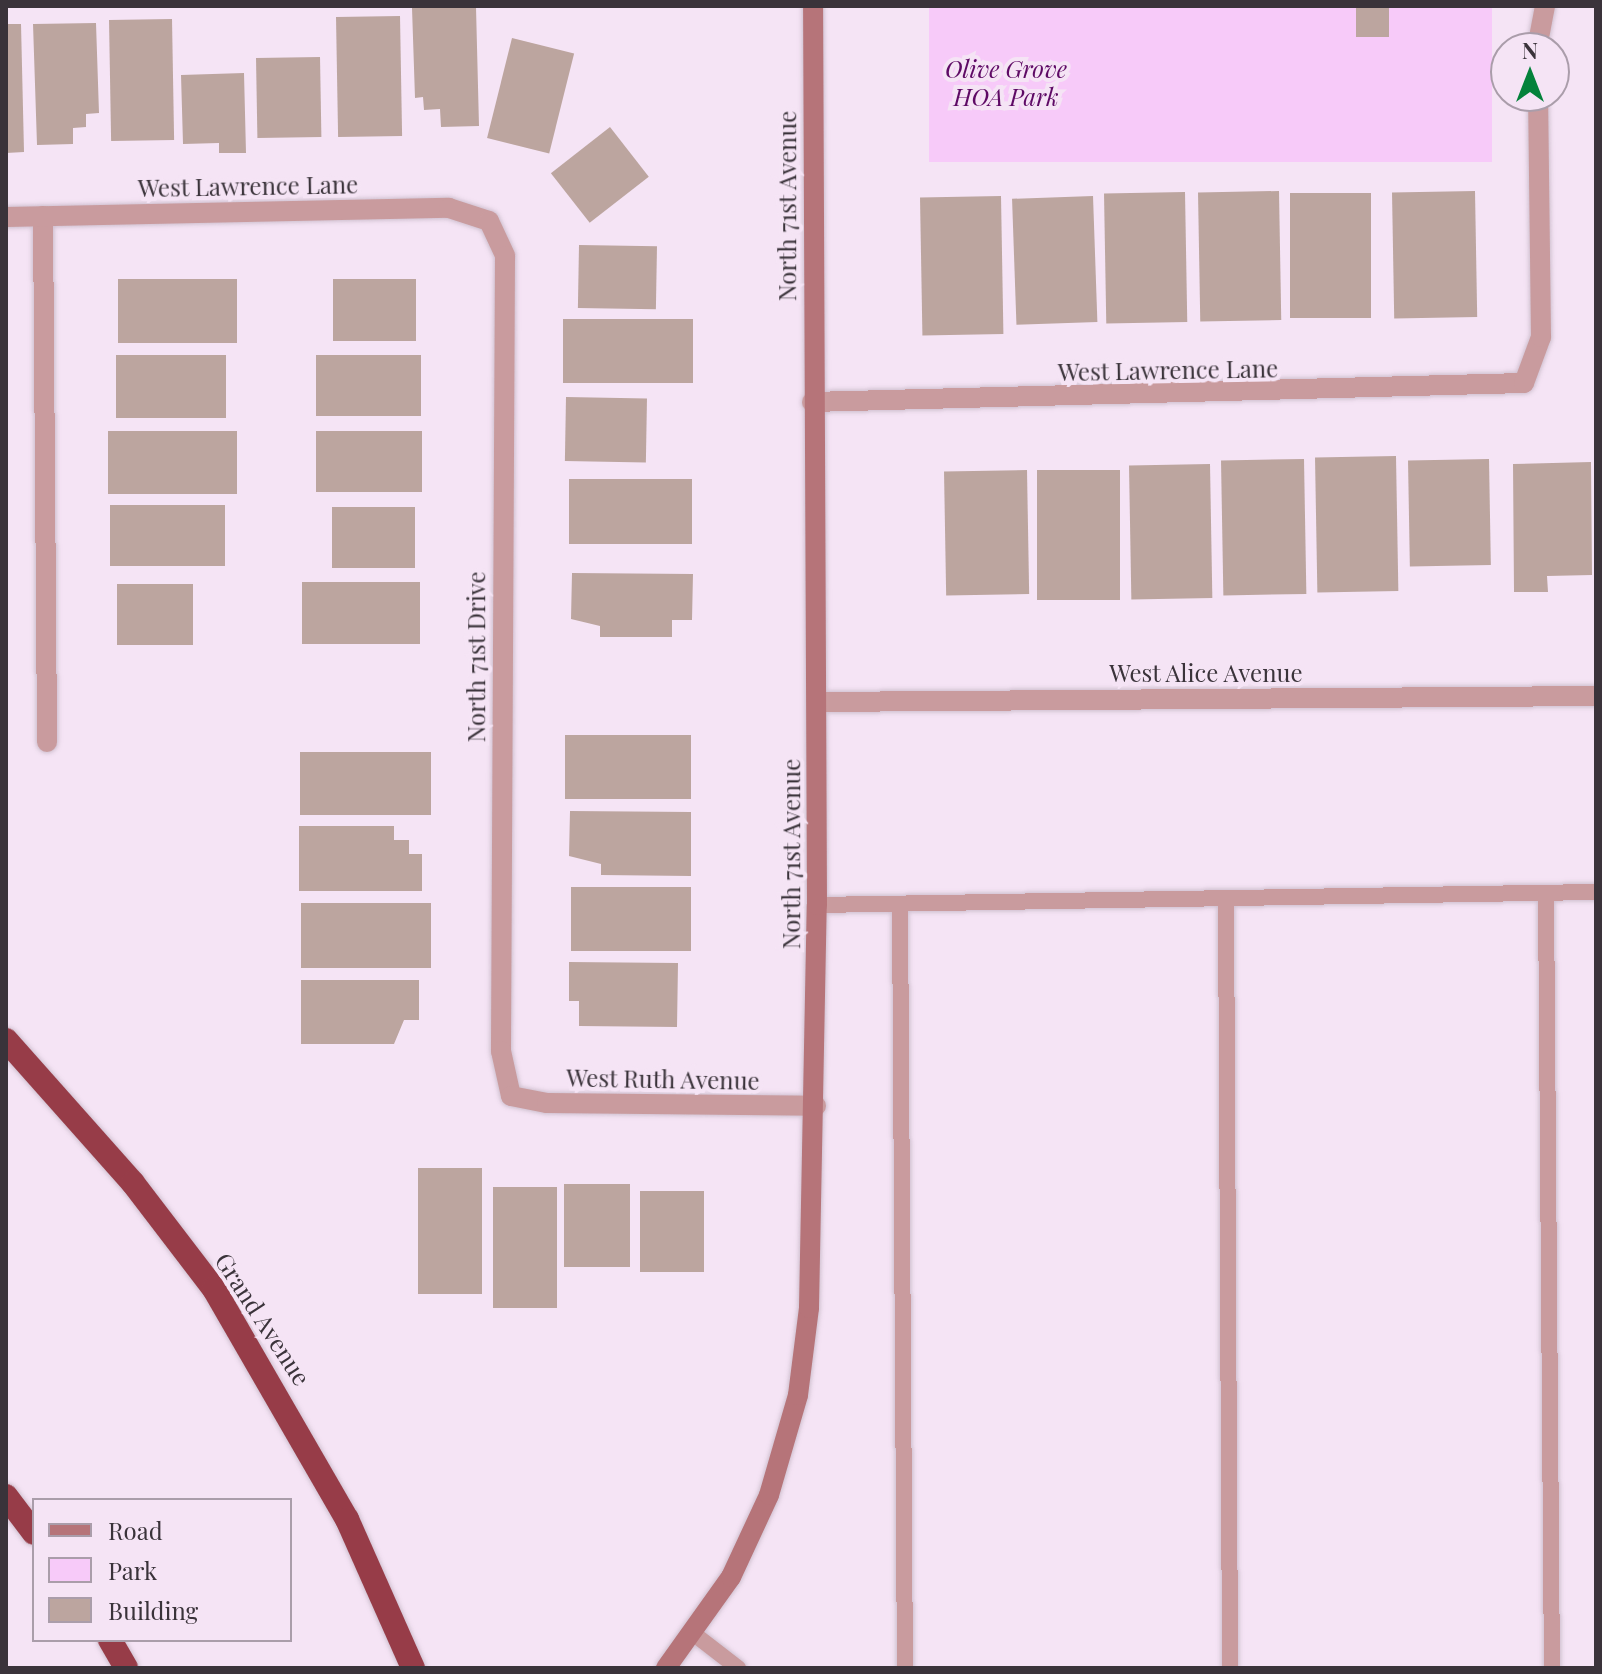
<!DOCTYPE html>
<html>
<head>
<meta charset="utf-8">
<style>
  body { margin:0 }
  #map { position:relative; width:1602px; height:1674px; overflow:hidden; background:#f5e4f5; font-family:"Playfair Display",serif }
  div>[style] { position:absolute }
  [style*='--x'] { left:calc(var(--x)*1px); top:calc(var(--y)*1px); width:calc(var(--w)*1px); rotate:calc(var(--a)*1deg) }
  .green>* { inset:0; background:#f7caf9; transform-origin:0 0 }
  .building>* { inset:0; background:#bca59f; transform-origin:0 0 }
  .roads { filter:drop-shadow(0 0 2px #d0c1d0) drop-shadow(0 0 2px #d0c1d0) }
  .lane>* { height:16px; margin:-8px; padding:0 8px; transform-origin:8px; border-radius:8px; background:#c99b9e }
  .street>* { height:20px; margin:-10px; padding:0 10px; transform-origin:10px; border-radius:10px; background:#c99b9e }
  .secondary>* { height:20px; margin:-10px; padding:0 10px; transform-origin:10px; border-radius:10px; background:#b67479 }
  .highway>* { height:24px; margin:-12px; padding:0 12px; transform-origin:12px; border-radius:12px; background:#973c48 }
  span { translate:-50% -50%; white-space:nowrap; text-align:center; line-height:1.15; -webkit-text-stroke:8px #f5e4f5; paint-order:stroke }
  .park-label { font-size:24px; color:#5e0a65; font-style:italic }
  .street-label { font-size:24px; color:#3a333a }
  .frame { position:absolute; inset:0; border:8px solid #3a333a; pointer-events:none }
  .legend { position:absolute; left:32px; top:1498px; width:260px; height:144px; box-sizing:border-box; background:#f5e4f5; border:2px solid #aa9daa; margin:0; padding:10px 14px; list-style:none; font-size:24px; color:#3a333a }
  .legend li { display:flex; align-items:center; gap:16px; height:40px }
  .legend b { width:40px; border:2px solid #aa9daa }
  .north { position:absolute; left:1490px; top:32px; width:80px; height:80px; box-sizing:border-box; background:#f5e4f5; border:2px solid #aa9daa; border-radius:50%; rotate:0deg; font-size:22px; font-weight:700; line-height:32px; text-align:center; color:#3a333a }
  .north::after { content:''; display:block; margin:auto; width:28px; height:36px; background:#04823b; clip-path:polygon(50% 0,100% 100%,50% 72%,0 100%) }
</style>
</head>
<body>
<div id="map">
  <div class="green">
    <div style="left:929px;top:6px;width:563px;height:156px"></div>
  </div>
  <div class="building">
    <div style="left:1356px;top:6px;width:33px;height:31px"></div>
    <div style="clip-path:polygon(476px 7px,479px 126px,441px 127px,440px 109px,424px 110px,423px 97px,415px 98px,412px 8px)"></div>
    <div style="left:400px;top:16px;width:120px;height:64px;rotate:89deg"></div>
    <div style="left:172px;top:19px;width:121px;height:63px;rotate:89deg"></div>
    <div style="clip-path:polygon(96px 23px,99px 113px,86px 114px,86px 127px,73px 128px,73px 144px,37px 145px,33px 24px)"></div>
    <div style="clip-path:polygon(6px 24px,21px 24px,24px 152px,6px 153px)"></div>
    <div style="left:512px;top:38px;width:64px;height:103px;rotate:14deg"></div>
    <div style="left:320px;top:57px;width:80px;height:64px;rotate:89deg"></div>
    <div style="clip-path:polygon(244px 73px,246px 153px,219px 153px,219px 143px,183px 144px,181px 75px)"></div>
    <div style="left:610px;top:127px;width:63px;height:75px;rotate:52deg"></div>
    <div style="left:1279px;top:191px;width:129px;height:81px;rotate:89deg"></div>
    <div style="left:1475px;top:191px;width:126px;height:83px;rotate:89deg"></div>
    <div style="left:1185px;top:192px;width:130px;height:81px;rotate:89deg"></div>
    <div style="left:1290px;top:193px;width:81px;height:125px"></div>
    <div style="left:1001px;top:196px;width:138px;height:81px;rotate:89deg"></div>
    <div style="left:1093px;top:196px;width:126px;height:81px;rotate:88deg"></div>
    <div style="left:579px;top:245px;width:78px;height:63px;rotate:1deg"></div>
    <div style="left:118px;top:279px;width:119px;height:64px"></div>
    <div style="left:333px;top:279px;width:83px;height:62px"></div>
    <div style="left:563px;top:319px;width:130px;height:64px"></div>
    <div style="left:116px;top:355px;width:110px;height:63px"></div>
    <div style="left:316px;top:355px;width:105px;height:61px"></div>
    <div style="left:566px;top:397px;width:81px;height:64px;rotate:1deg"></div>
    <div style="left:108px;top:431px;width:129px;height:63px"></div>
    <div style="left:316px;top:431px;width:106px;height:61px"></div>
    <div style="left:1396px;top:456px;width:135px;height:81px;rotate:89deg"></div>
    <div style="left:1304px;top:459px;width:135px;height:83px;rotate:89deg"></div>
    <div style="left:1489px;top:459px;width:106px;height:81px;rotate:89deg"></div>
    <div style="clip-path:polygon(1591px 462px,1592px 575px,1547px 576px,1548px 592px,1514px 592px,1513px 464px)"></div>
    <div style="left:1210px;top:464px;width:134px;height:81px;rotate:89deg"></div>
    <div style="left:1027px;top:470px;width:124px;height:83px;rotate:89deg"></div>
    <div style="left:1120px;top:470px;width:130px;height:83px;rotate:90deg"></div>
    <div style="left:569px;top:479px;width:123px;height:65px"></div>
    <div style="left:110px;top:505px;width:115px;height:61px"></div>
    <div style="left:332px;top:507px;width:83px;height:61px"></div>
    <div style="clip-path:polygon(572px 573px,693px 574px,692px 620px,672px 620px,672px 637px,600px 637px,600px 626px,571px 619px)"></div>
    <div style="left:302px;top:582px;width:118px;height:62px"></div>
    <div style="left:117px;top:584px;width:76px;height:61px"></div>
    <div style="left:565px;top:735px;width:126px;height:64px"></div>
    <div style="left:300px;top:752px;width:131px;height:63px"></div>
    <div style="clip-path:polygon(570px 811px,691px 812px,691px 876px,601px 875px,601px 864px,569px 856px)"></div>
    <div style="clip-path:polygon(299px 826px,394px 826px,394px 840px,409px 840px,409px 854px,422px 854px,422px 891px,299px 891px)"></div>
    <div style="left:571px;top:887px;width:120px;height:64px"></div>
    <div style="left:301px;top:903px;width:130px;height:65px"></div>
    <div style="clip-path:polygon(569px 962px,678px 963px,677px 1027px,579px 1026px,579px 1001px,569px 1001px)"></div>
    <div style="clip-path:polygon(301px 980px,419px 980px,419px 1020px,404px 1020px,394px 1044px,301px 1044px)"></div>
    <div style="left:418px;top:1168px;width:64px;height:126px"></div>
    <div style="left:564px;top:1184px;width:66px;height:83px"></div>
    <div style="left:557px;top:1187px;width:121px;height:64px;rotate:90deg"></div>
    <div style="left:640px;top:1191px;width:64px;height:81px"></div>
  </div>
  <div class="roads">
    <div class="lane">
      <div style="--x:1546;--y:895;--w:773;--a:89.56"></div>
      <div style="--x:1226;--y:900;--w:768;--a:89.7"></div>
      <div style="--x:900;--y:904;--w:764;--a:89.63"></div>
      <div style="--x:817;--y:905;--w:779;--a:-0.96"></div>
      <div style="--x:694;--y:1634;--w:56;--a:37.7"></div>
    </div>
    <div class="street">
      <div style="--x:1537;--y:48;--w:43;--a:-79.2"></div>
      <div style="--x:43;--y:216;--w:526;--a:89.56"></div>
      <div style="--x:6;--y:217;--w:443;--a:-1.2"></div>
      <div style="--x:449;--y:208;--w:42;--a:18"></div>
      <div style="--x:489;--y:221;--w:38;--a:65"></div>
      <div style="--x:505;--y:256;--w:795;--a:90.29"></div>
      <div style="--x:501;--y:1051;--w:46;--a:77.5"></div>
      <div style="--x:511;--y:1096;--w:37;--a:11"></div>
      <div style="--x:547;--y:1103;--w:269;--a:0.6"></div>
      <div style="--x:812;--y:402;--w:712;--a:-1.53"></div>
      <div style="--x:1524;--y:383;--w:49;--a:-69.7"></div>
      <div style="--x:1541;--y:337;--w:241;--a:-90.7"></div>
      <div style="--x:817;--y:702;--w:779;--a:-0.44"></div>
    </div>
    <div class="secondary">
      <div style="--x:666;--y:1668;--w:112;--a:-54.5"></div>
      <div style="--x:731;--y:1577;--w:90;--a:-65.1"></div>
      <div style="--x:769;--y:1495;--w:104;--a:-73.8"></div>
      <div style="--x:798;--y:1395;--w:88;--a:-82.8"></div>
      <div style="--x:809;--y:1308;--w:403;--a:-88.9"></div>
      <div style="--x:817;--y:905;--w:899;--a:-90.25"></div>
    </div>
    <div class="highway">
      <div style="--x:6;--y:1040;--w:191;--a:48.4"></div>
      <div style="--x:133;--y:1183;--w:133;--a:52.6"></div>
      <div style="--x:214;--y:1289;--w:266;--a:60"></div>
      <div style="--x:347;--y:1519;--w:163;--a:66.1"></div>
      <div style="--x:6;--y:1496;--w:46;--a:52.9"></div>
      <div style="--x:110;--y:1640;--w:32;--a:60"></div>
    </div>
  </div>
  <div class="park-label">
    <span style="left:1006px;top:83px">Olive Grove<br>HOA Park</span>
  </div>
  <div class="street-label">
    <span style="left:248px;top:186px;rotate:-1deg">West Lawrence Lane</span>
    <span style="left:787px;top:206px;rotate:-90deg">North 71st Avenue</span>
    <span style="left:1168px;top:370px;rotate:-1deg">West Lawrence Lane</span>
    <span style="left:476px;top:657px;rotate:-90deg">North 71st Drive</span>
    <span style="left:1206px;top:673px">West Alice Avenue</span>
    <span style="left:791px;top:854px;rotate:-90deg">North 71st Avenue</span>
    <span style="left:663px;top:1079px;rotate:1deg">West Ruth Avenue</span>
    <span style="left:263px;top:1319px;rotate:57deg">Grand Avenue</span>
  </div>
  <div class="frame"></div>
  <ul class="legend">
  <li><b style="height:10px;background:#b67479"></b>Road</li>
  <li><b style="height:22px;background:#f7caf9"></b>Park</li>
  <li><b style="height:22px;background:#bca59f"></b>Building</li>
  </ul>
  <div class="north">N</div>
</div>
</body>
</html>
